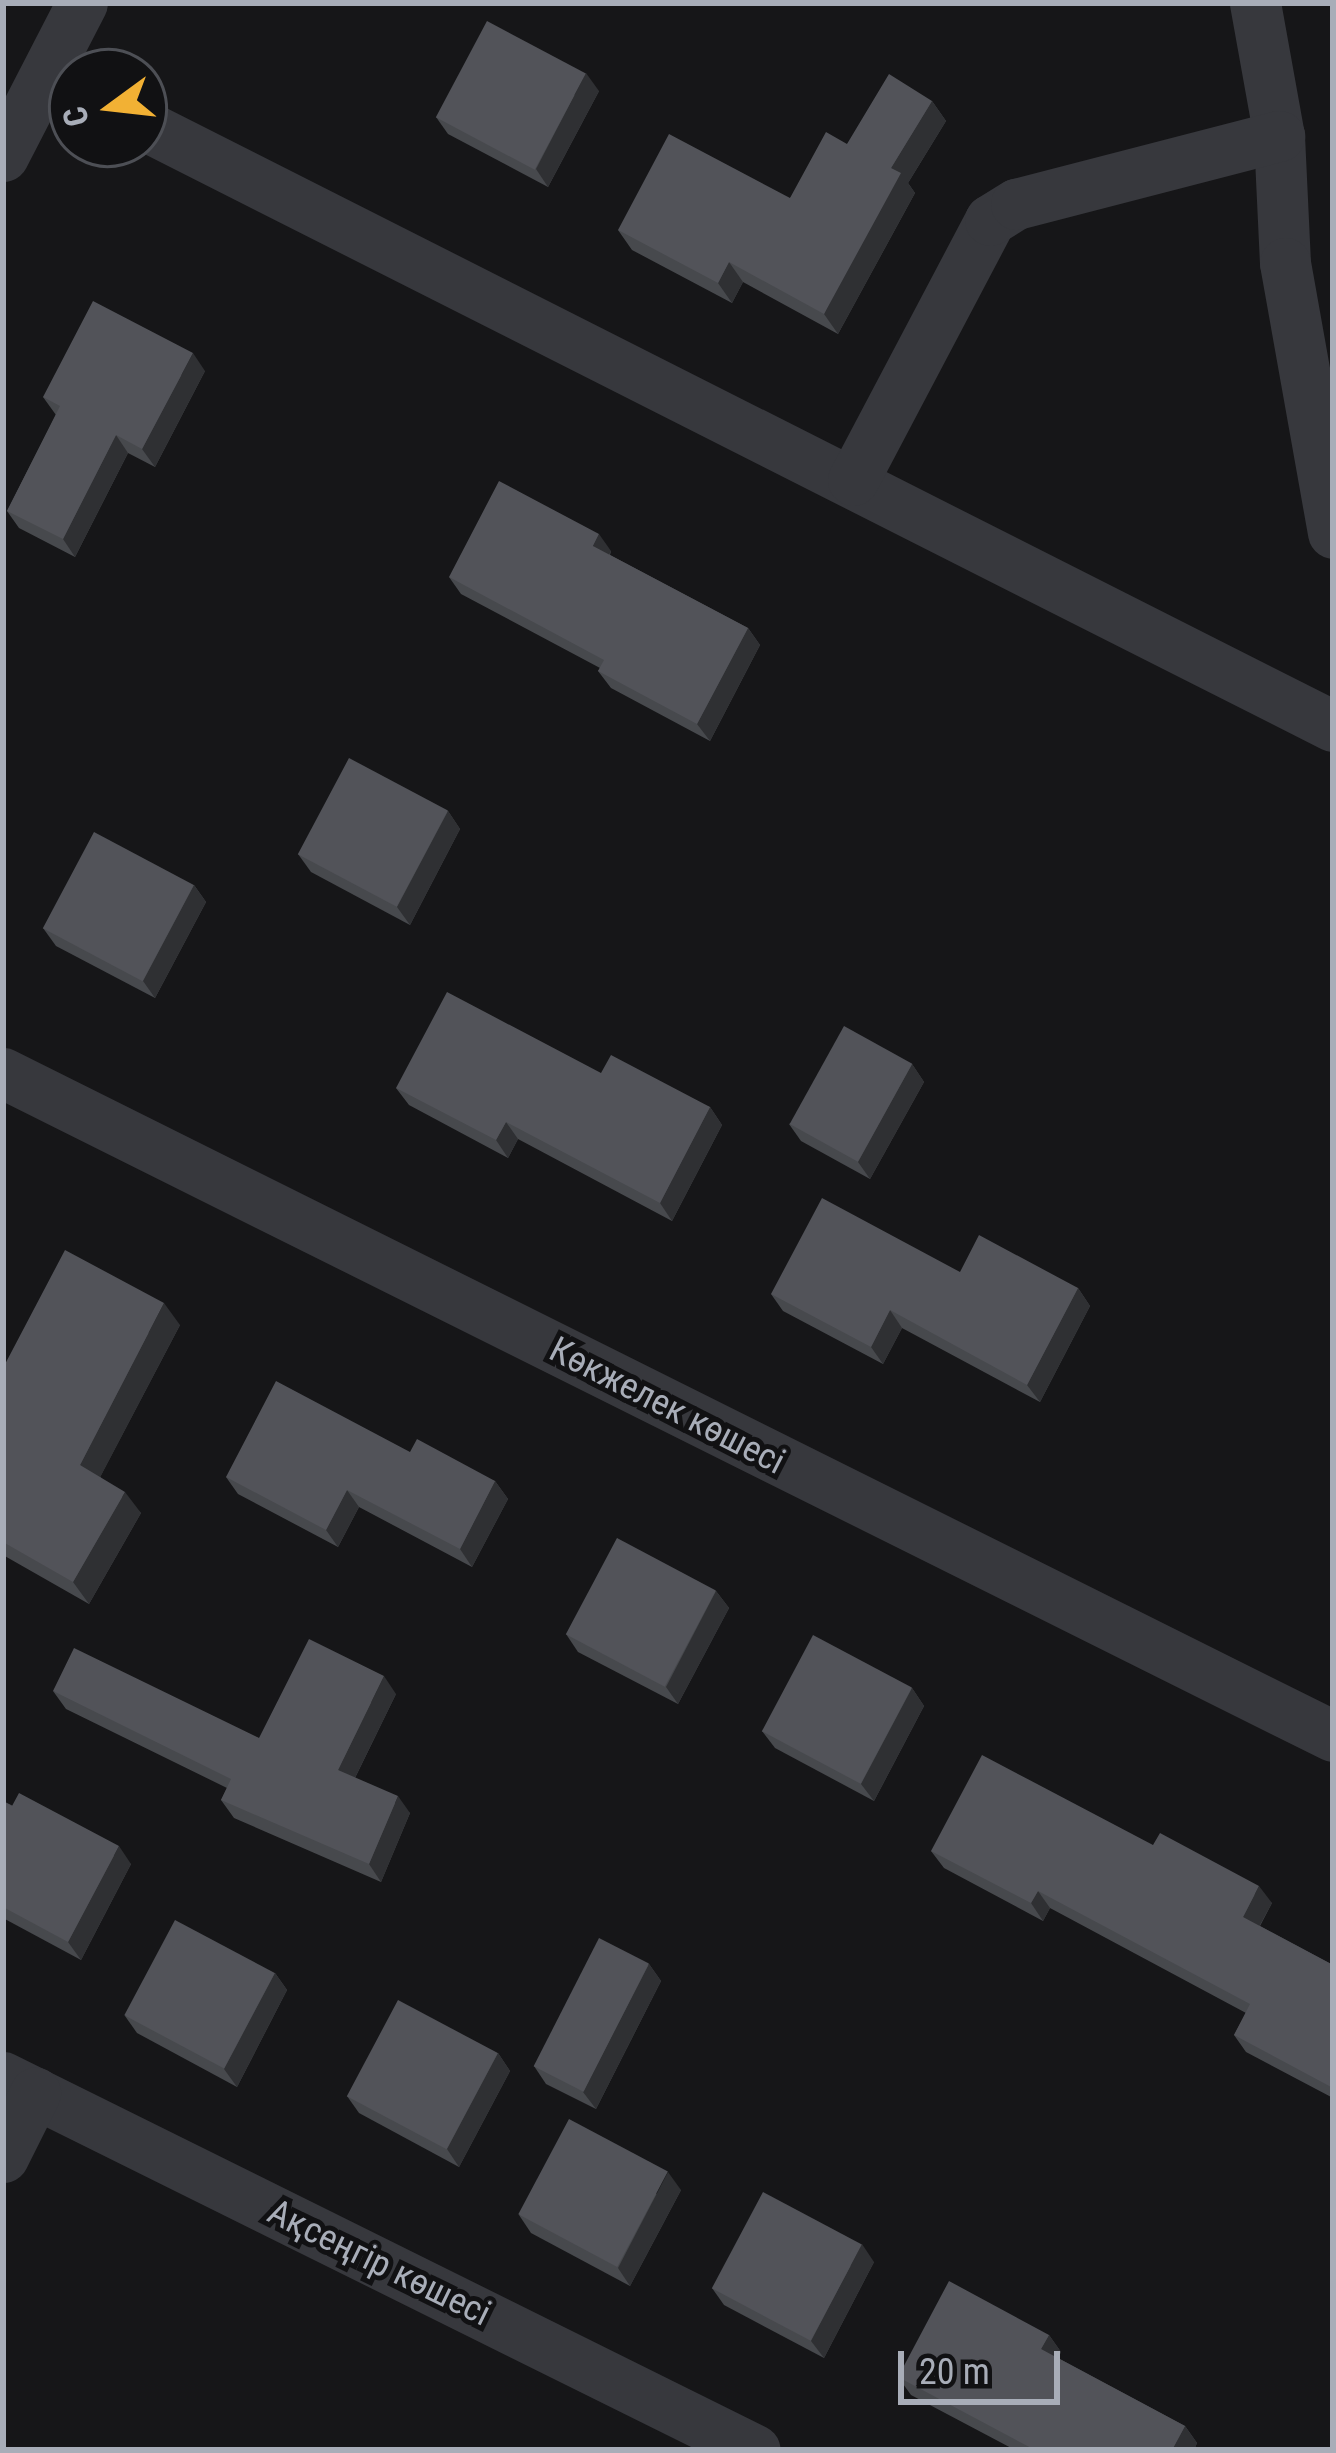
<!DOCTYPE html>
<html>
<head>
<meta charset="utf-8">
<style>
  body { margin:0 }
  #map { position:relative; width:1336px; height:2453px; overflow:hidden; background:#161618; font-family:"Roboto Condensed",sans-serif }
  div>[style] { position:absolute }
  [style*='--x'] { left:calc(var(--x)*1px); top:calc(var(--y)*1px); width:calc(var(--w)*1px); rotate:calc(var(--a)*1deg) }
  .street>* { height:51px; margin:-25.5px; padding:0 25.5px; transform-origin:25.5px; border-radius:25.5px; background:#37383d }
  .wall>* { inset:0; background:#47494d }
  .shaded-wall>* { inset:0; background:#2f3033 }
  .building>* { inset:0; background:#525359; transform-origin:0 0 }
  span { translate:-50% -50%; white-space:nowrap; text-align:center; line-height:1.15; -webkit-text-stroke:10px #111113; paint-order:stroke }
  .street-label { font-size:36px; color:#a8adb8 }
  .frame { position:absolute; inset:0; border:6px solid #a8adb8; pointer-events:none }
  .north { position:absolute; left:48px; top:48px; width:120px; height:120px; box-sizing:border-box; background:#111113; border:3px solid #4d4f55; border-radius:50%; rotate:255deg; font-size:33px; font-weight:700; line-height:48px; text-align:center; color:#a8adb8 }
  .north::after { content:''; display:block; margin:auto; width:42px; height:54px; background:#f2b134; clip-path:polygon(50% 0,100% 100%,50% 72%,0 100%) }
  .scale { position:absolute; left:898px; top:2351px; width:162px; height:54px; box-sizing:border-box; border:6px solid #a8adb8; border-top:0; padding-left:15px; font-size:36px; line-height:42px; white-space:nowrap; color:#a8adb8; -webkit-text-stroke:9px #111113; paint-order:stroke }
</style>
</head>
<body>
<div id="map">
  <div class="street">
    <div style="--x:1255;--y:3;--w:135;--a:79.8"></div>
    <div style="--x:1279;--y:136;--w:127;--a:87.3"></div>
    <div style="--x:1285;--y:263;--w:274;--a:79.9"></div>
    <div style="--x:144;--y:125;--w:1332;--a:26.82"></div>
    <div style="--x:3;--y:156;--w:172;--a:-62.7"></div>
    <div style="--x:853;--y:480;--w:294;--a:-62.2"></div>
    <div style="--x:990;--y:220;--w:31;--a:-32"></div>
    <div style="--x:1016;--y:204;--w:272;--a:-14.5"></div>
    <div style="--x:3;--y:1073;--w:1486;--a:26.5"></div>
    <div style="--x:3;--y:2077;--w:839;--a:26.38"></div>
    <div style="--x:3;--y:2157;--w:72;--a:-63.4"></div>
  </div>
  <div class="wall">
    <div style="clip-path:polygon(599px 91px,548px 187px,448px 134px,436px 117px)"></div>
    <div style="clip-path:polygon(932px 101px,946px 121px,908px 183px,915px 193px,838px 334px,743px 282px,732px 303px,632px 250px,618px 230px,790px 198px,847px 144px)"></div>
    <div style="clip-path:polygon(205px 371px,155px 467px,128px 453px,75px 557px,19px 528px,7px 511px,56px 415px,43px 397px)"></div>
    <div style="clip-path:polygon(611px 551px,610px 555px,748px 628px,760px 645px,710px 741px,611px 688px,598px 671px,600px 668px,461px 594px,449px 577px)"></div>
    <div style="clip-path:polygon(448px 811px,460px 829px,410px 925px,311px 872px,298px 854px)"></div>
    <div style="clip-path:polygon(194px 885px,206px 902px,155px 998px,56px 946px,43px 928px)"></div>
    <div style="clip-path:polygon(912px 1064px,924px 1082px,870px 1179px,801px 1141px,789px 1124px)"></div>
    <div style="clip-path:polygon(601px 1073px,710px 1107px,722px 1125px,672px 1221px,518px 1139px,508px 1158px,409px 1105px,396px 1088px)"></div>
    <div style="clip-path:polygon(960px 1272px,1078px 1288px,1090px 1306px,1040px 1402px,902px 1328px,883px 1364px,783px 1311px,771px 1294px)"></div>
    <div style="clip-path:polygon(180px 1325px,100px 1477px,141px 1513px,89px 1604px,3px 1555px,3px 1368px)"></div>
    <div style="clip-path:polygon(410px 1452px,495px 1481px,508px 1499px,472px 1567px,359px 1507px,338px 1547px,238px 1494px,226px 1477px)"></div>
    <div style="clip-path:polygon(716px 1591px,729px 1608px,678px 1704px,578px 1652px,566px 1634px)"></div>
    <div style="clip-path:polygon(912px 1688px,924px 1706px,874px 1801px,775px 1748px,762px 1731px)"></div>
    <div style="clip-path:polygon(53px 1691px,259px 1738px,396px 1694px,355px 1778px,410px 1813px,381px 1882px,234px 1818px,221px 1800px,227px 1788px,66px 1709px)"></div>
    <div style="clip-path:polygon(3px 1801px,131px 1864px,81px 1960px,3px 1918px)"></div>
    <div style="clip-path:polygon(1153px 1845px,1272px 1903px,1260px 1926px,1333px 1965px,1333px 2098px,1246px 2052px,1234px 2035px,1246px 2013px,1050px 1908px,1043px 1921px,944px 1868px,931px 1851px)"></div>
    <div style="clip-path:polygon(649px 1964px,661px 1981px,596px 2109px,546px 2084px,534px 2066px)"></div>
    <div style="clip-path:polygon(275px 1973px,287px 1990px,237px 2087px,137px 2033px,125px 2016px)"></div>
    <div style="clip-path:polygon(498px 2053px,510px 2071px,459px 2167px,359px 2113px,347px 2096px)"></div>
    <div style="clip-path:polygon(681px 2190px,630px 2286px,531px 2233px,519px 2215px)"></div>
    <div style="clip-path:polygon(874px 2262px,824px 2358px,724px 2305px,712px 2288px)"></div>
    <div style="clip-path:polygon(1049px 2335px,1061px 2352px,1058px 2358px,1185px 2426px,1197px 2443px,1194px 2450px,1015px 2450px,911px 2395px,898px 2377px)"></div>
  </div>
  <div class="shaded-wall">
    <div style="clip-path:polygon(586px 73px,599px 91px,548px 187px,536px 169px)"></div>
    <div style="clip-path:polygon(932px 101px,946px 121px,908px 183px,915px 193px,838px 334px,824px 314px,891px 168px)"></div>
    <div style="clip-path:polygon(729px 262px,743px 282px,732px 303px,718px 283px)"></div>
    <div style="clip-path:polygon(193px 353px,205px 371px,155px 467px,142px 449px)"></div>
    <div style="clip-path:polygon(116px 435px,128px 453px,75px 557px,63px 539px)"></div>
    <div style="clip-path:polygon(599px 534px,611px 551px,605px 563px,593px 546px)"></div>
    <div style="clip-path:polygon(748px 628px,760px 645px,710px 741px,697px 724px)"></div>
    <div style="clip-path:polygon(448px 811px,460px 829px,410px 925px,397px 907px)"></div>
    <div style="clip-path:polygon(194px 885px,206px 902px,155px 998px,143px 981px)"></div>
    <div style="clip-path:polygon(912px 1064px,924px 1082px,870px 1179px,858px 1162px)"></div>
    <div style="clip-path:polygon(710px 1107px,722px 1125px,672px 1221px,660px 1203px)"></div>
    <div style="clip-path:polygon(506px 1122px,518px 1139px,508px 1158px,496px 1140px)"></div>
    <div style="clip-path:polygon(1078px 1288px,1090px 1306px,1040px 1402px,1027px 1385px)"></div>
    <div style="clip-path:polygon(164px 1303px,180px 1325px,95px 1487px,80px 1465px)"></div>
    <div style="clip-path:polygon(890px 1310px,902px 1328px,883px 1364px,871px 1347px)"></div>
    <div style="clip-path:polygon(495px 1481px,508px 1499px,472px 1567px,460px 1549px)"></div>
    <div style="clip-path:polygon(347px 1490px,359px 1507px,338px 1547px,326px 1530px)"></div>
    <div style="clip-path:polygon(125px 1492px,141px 1513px,89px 1604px,73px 1582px)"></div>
    <div style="clip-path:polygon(716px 1591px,729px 1608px,678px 1704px,666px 1687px)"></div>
    <div style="clip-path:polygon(384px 1676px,396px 1694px,350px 1788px,338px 1770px)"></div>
    <div style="clip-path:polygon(912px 1688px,924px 1706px,874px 1801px,861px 1784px)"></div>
    <div style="clip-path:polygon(398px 1796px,410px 1813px,381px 1882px,369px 1864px)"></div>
    <div style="clip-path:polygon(119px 1846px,131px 1864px,81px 1960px,68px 1942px)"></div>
    <div style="clip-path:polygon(1259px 1886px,1272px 1903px,1255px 1934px,1243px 1917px)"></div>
    <div style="clip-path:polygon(1038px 1891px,1050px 1908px,1043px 1921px,1031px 1903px)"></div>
    <div style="clip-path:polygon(649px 1964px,661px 1981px,596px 2109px,583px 2092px)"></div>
    <div style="clip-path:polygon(275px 1973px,287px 1990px,237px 2087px,224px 2069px)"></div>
    <div style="clip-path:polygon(498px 2053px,510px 2071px,459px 2167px,447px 2149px)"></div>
    <div style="clip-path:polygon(668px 2172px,681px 2190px,630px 2286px,618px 2268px)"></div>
    <div style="clip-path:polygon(862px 2244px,874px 2262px,824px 2358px,811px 2341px)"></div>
    <div style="clip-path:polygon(1049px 2335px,1061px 2352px,1054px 2366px,1041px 2349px)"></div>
    <div style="clip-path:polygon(1185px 2426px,1197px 2443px,1194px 2450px,1172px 2450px)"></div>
  </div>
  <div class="building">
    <div style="left:487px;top:21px;width:112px;height:109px;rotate:28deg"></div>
    <div style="clip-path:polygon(889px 74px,932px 101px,891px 168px,901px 173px,824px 314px,729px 262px,718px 283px,618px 230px,669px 134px,790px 198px,826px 132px,847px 144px)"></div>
    <div style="clip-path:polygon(93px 301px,193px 353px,142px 449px,116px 435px,63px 539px,7px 511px,60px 406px,43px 397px)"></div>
    <div style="clip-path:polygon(499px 481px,599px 534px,593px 546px,748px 628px,697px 724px,598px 671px,604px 660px,449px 577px)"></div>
    <div style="left:349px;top:758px;width:112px;height:109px;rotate:28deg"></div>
    <div style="left:94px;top:832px;width:113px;height:109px;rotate:28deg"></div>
    <div style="clip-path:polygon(447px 992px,601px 1073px,611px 1055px,710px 1107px,660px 1203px,506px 1122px,496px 1140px,396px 1088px)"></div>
    <div style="left:844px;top:1026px;width:78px;height:112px;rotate:29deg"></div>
    <div style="clip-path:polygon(822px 1198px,960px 1272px,979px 1235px,1078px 1288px,1027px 1385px,890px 1310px,871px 1347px,771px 1294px)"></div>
    <div style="clip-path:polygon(65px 1250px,164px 1303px,80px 1465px,125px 1492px,73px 1582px,3px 1542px,3px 1368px)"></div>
    <div style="clip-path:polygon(276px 1381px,410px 1452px,417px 1439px,495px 1481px,460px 1549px,347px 1490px,326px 1530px,226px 1477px)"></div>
    <div style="left:617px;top:1538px;width:112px;height:109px;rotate:28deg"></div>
    <div style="left:813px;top:1635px;width:112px;height:109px;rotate:28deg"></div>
    <div style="clip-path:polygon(309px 1639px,384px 1676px,338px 1770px,398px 1796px,369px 1864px,221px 1800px,231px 1779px,53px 1691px,74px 1648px,259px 1738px)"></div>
    <div style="clip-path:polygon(982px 1755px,1153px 1845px,1160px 1833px,1259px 1886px,1243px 1917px,1333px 1965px,1333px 2088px,1234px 2035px,1250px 2004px,1038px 1891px,1031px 1903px,931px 1851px)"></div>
    <div style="clip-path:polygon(19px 1793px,119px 1846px,68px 1942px,3px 1907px,3px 1801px,12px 1806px)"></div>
    <div style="left:175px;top:1920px;width:113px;height:108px;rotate:28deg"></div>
    <div style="left:599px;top:1938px;width:56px;height:144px;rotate:27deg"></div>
    <div style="left:398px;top:2000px;width:113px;height:109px;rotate:28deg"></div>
    <div style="left:569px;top:2119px;width:112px;height:108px;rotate:28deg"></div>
    <div style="left:763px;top:2192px;width:112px;height:109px;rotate:28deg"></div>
    <div style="clip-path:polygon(949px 2281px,1049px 2335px,1041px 2349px,1185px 2426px,1172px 2450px,1035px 2450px,898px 2377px)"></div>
  </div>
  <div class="street-label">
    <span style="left:667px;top:1406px;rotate:27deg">Көкжелек көшесі</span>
    <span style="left:379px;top:2263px;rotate:26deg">Ақсеңгір көшесі</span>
  </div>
  <div class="frame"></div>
  <div class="north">С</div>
  <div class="scale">20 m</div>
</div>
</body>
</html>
